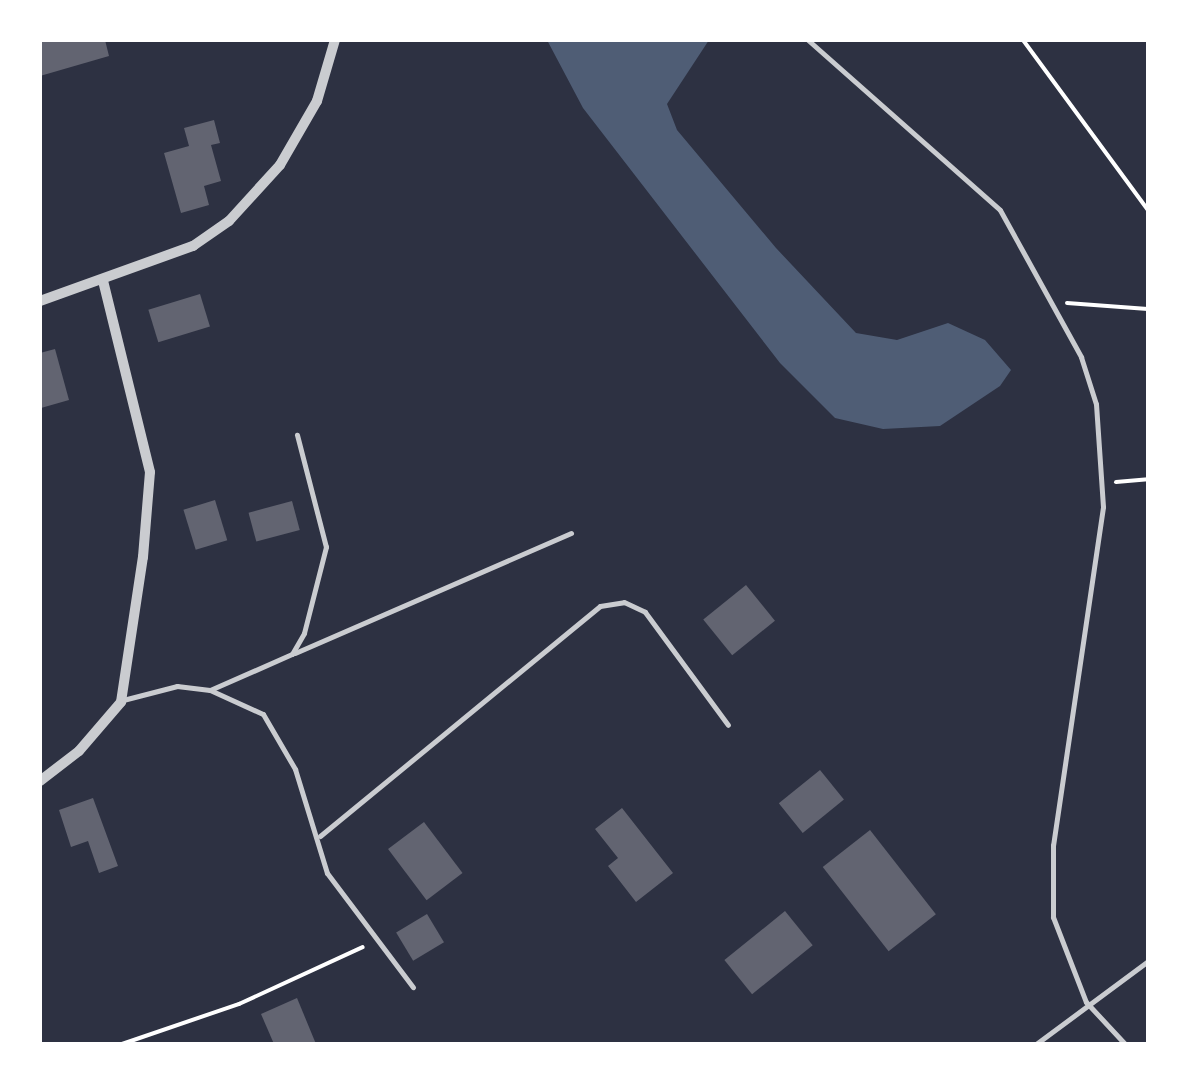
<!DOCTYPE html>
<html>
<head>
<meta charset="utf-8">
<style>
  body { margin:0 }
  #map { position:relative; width:1188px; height:1084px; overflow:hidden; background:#2d3142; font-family:Overpass,sans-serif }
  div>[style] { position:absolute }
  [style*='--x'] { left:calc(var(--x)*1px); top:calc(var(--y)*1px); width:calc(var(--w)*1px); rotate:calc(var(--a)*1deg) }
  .water>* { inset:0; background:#4f5d75 }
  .building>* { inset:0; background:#626471; transform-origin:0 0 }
  .path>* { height:4px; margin:-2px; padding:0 2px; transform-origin:2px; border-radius:2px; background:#fff }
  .service>* { height:5px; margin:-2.5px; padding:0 2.5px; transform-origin:2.5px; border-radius:2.5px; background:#caccd0 }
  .minor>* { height:10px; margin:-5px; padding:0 5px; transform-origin:5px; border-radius:5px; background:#caccd0 }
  span { translate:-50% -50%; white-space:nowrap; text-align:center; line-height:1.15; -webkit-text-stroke:8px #fff; paint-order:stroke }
  .frame { position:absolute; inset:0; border:42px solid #fff; pointer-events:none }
</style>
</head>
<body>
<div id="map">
  <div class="water">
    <div style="clip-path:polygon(547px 40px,709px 40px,667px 104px,677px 130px,776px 248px,856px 333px,897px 340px,948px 323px,985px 340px,1011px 370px,1000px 386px,940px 426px,883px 429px,835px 418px,780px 363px,583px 108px)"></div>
  </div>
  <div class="building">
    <div style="clip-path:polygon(40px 40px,105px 40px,109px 56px,40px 76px)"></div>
    <div style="clip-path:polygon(214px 120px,220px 143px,211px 145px,221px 181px,204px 186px,209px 205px,181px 213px,164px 153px,189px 146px,184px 128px)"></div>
    <div style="left:200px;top:294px;width:34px;height:54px;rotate:73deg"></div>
    <div style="clip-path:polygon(55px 349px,69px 400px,41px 408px,40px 353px)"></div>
    <div style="left:215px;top:500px;width:42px;height:33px;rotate:73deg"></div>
    <div style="left:292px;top:501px;width:30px;height:45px;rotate:75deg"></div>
    <div style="left:746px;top:585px;width:46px;height:55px;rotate:51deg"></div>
    <div style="left:820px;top:770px;width:38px;height:53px;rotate:51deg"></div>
    <div style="clip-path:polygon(93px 798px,118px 866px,99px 873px,88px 841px,71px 847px,59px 810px)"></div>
    <div style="clip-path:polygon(622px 808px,673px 873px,636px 902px,608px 866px,618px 858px,595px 829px)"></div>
    <div style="left:424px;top:822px;width:64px;height:45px;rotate:53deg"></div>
    <div style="left:870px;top:830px;width:107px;height:60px;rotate:52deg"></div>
    <div style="left:785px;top:911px;width:44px;height:78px;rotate:51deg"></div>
    <div style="left:427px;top:914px;width:33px;height:36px;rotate:59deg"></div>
    <div style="clip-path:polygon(297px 998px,316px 1044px,274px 1044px,261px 1014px)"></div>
  </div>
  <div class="path">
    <div style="--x:1023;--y:40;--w:211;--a:53.7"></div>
    <div style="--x:1067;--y:303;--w:81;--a:4.2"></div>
    <div style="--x:1116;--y:482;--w:32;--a:-5"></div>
    <div style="--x:122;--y:1044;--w:124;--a:-18.9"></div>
    <div style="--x:239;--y:1004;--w:136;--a:-24.7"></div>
  </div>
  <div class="service">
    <div style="--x:808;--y:40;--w:256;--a:41.5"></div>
    <div style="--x:1000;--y:210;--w:168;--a:61.1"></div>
    <div style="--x:1081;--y:357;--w:49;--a:72.3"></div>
    <div style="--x:1096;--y:404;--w:103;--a:86.1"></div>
    <div style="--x:1103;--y:507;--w:342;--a:98.4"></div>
    <div style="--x:1053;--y:845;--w:72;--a:90"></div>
    <div style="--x:1053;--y:917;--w:91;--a:68.8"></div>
    <div style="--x:1086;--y:1002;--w:57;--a:47.1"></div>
    <div style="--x:295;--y:653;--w:301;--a:-23.5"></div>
    <div style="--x:210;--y:690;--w:90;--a:-23.7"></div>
    <div style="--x:292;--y:654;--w:24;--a:-60"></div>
    <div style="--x:304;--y:633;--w:89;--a:-75.7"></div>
    <div style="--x:326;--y:547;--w:116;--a:-104.5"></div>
    <div style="--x:123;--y:700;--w:56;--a:-14.5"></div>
    <div style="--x:177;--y:686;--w:33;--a:7"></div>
    <div style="--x:210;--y:690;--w:58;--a:24.4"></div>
    <div style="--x:263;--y:714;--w:64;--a:59.8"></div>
    <div style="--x:295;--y:769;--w:109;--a:72.9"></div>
    <div style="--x:327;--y:873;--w:143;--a:53"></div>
    <div style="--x:320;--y:836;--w:362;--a:-39.4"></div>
    <div style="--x:600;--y:606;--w:24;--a:-9"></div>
    <div style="--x:624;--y:602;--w:23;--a:25"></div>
    <div style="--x:645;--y:612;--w:140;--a:53.7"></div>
    <div style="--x:1036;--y:1044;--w:139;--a:-36.5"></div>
  </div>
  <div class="minor">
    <div style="--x:40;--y:301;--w:163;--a:-19.8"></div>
    <div style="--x:193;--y:246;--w:44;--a:-34.8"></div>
    <div style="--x:229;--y:221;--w:76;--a:-47.7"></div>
    <div style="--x:280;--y:165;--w:74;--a:-60"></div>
    <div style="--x:317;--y:101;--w:64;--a:-73.6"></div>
    <div style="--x:40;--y:781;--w:49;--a:-37.6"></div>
    <div style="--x:79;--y:751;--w:65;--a:-49.4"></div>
    <div style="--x:121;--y:702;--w:147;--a:-81.4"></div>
    <div style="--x:143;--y:557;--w:85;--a:-85.3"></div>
    <div style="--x:150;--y:472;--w:197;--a:-103.8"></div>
  </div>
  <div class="frame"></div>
</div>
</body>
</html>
